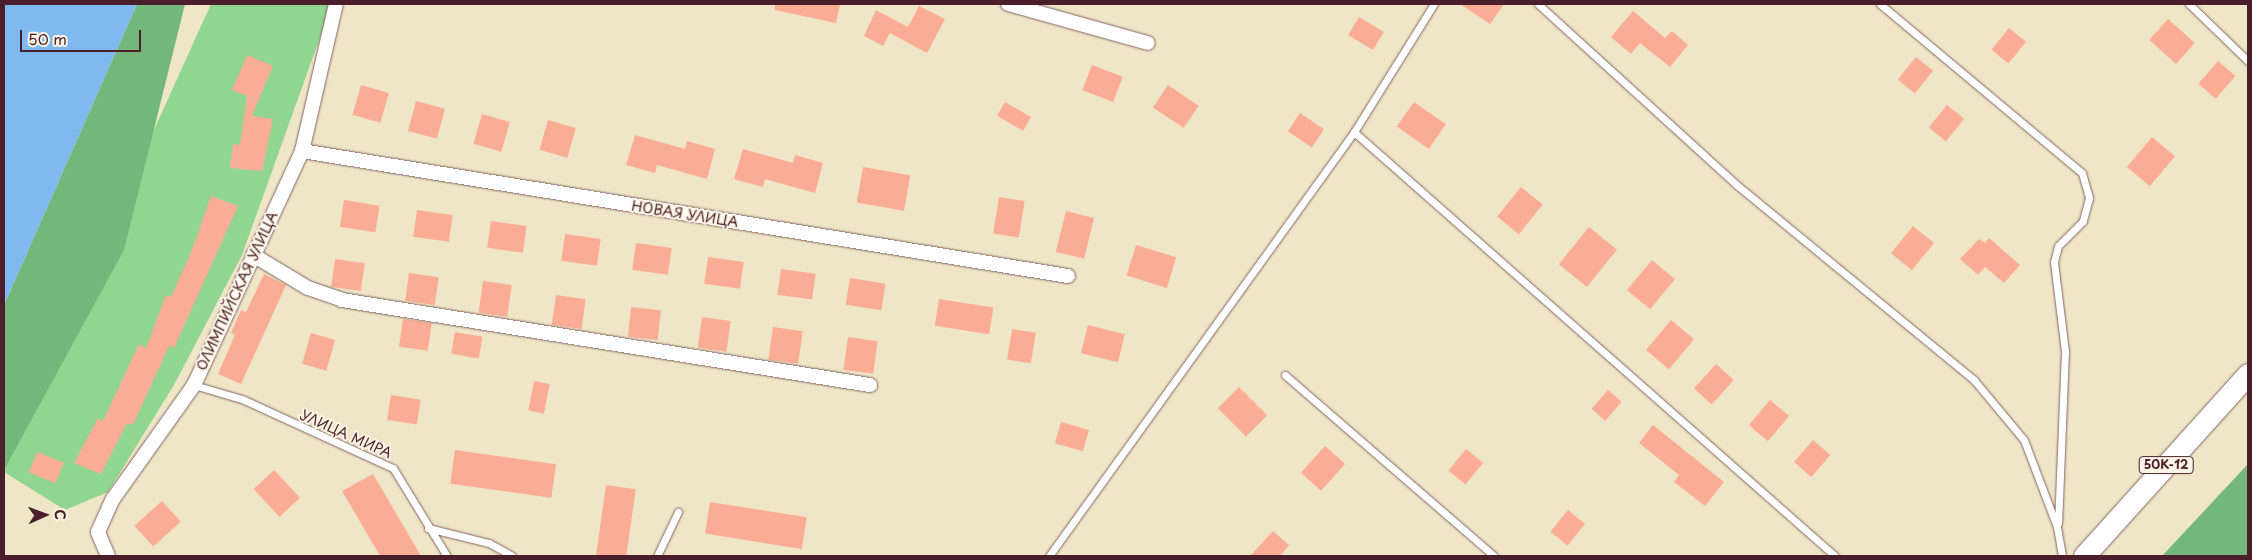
<!DOCTYPE html>
<html>
<head>
<meta charset="utf-8">
<style>
  body { margin:0 }
  #map { position:relative; width:2252px; height:560px; overflow:hidden; background:#efe5c7; font-family:"Playpen Sans",sans-serif }
  div>[style] { position:absolute }
  [style*='--x'] { left:calc(var(--x)*1px); top:calc(var(--y)*1px); width:calc(var(--w)*1px); rotate:calc(var(--a)*1deg) }
  .green>* { inset:0; background:#90d691 }
  .forest>* { inset:0; background:#74b77b }
  .water>* { inset:0; background:#7eb9ef }
  .building>* { inset:0; background:#fbac94; transform-origin:0 0 }
  .roads { filter:drop-shadow(0 0 1px #846462) drop-shadow(0 0 1px #846462) }
  .service>* { height:7px; margin:-3.5px; padding:0 3.5px; transform-origin:3.5px; border-radius:3.5px; background:#fff }
  .minor>* { height:14px; margin:-7px; padding:0 7px; transform-origin:7px; border-radius:7px; background:#fff }
  .primary>* { height:21px; margin:-10.5px; padding:0 10.5px; transform-origin:10.5px; border-radius:10.5px; background:#fff }
  span { translate:-50% -50%; white-space:nowrap; text-align:center; line-height:1.15; -webkit-text-stroke:4px #fcf5e5; paint-order:stroke }
  .shield-label span { padding:1px 4px; background:#fcf5e5; border:1px solid; border-radius:4px; -webkit-text-stroke-width:0 }
  .shield-label { font-size:12px; color:#4a1f2b; font-weight:700 }
  .street-label { font-size:14px; color:#4a1f2b }
  .frame { position:absolute; inset:0; border:5px solid #4a1f2b; pointer-events:none }
  .north { position:absolute; left:20px; top:490px; width:50px; height:50px; -webkit-text-stroke:4px #fcf5e5; paint-order:stroke; rotate:88deg; font-size:14px; font-weight:700; line-height:20px; text-align:center; color:#4a1f2b }
  .north::after { content:''; display:block; margin:auto; width:18px; height:22px; background:#4a1f2b; clip-path:polygon(50% 0,100% 100%,50% 72%,0 100%) }
  .scale { position:absolute; left:20px; top:30px; width:121px; height:22px; box-sizing:border-box; border:2px solid #4a1f2b; border-top:0; padding-left:6px; font-size:15px; line-height:18px; white-space:nowrap; color:#4a1f2b; -webkit-text-stroke:4px #fcf5e5; paint-order:stroke }
</style>
</head>
<body>
<div id="map">
  <div class="green">
    <div style="clip-path:polygon(211px 4px,332px 4px,242px 255px,174px 385px,108px 492px,65px 510px,4px 472px,4px 461px)"></div>
  </div>
  <div class="forest">
    <div style="clip-path:polygon(137px 4px,185px 4px,124px 250px,4px 470px,4px 305px)"></div>
    <div style="clip-path:polygon(2248px 464px,2248px 556px,2162px 556px)"></div>
  </div>
  <div class="water">
    <div style="clip-path:polygon(4px 4px,137px 4px,4px 305px)"></div>
  </div>
  <div class="building">
    <div style="clip-path:polygon(775px 4px,840px 4px,836px 23px,775px 10px)"></div>
    <div style="clip-path:polygon(1460px 4px,1504px 4px,1490px 24px)"></div>
    <div style="clip-path:polygon(919px 6px,945px 19px,927px 53px,890px 33px,883px 46px,864px 36px,876px 10px,908px 27px)"></div>
    <div style="clip-path:polygon(1633px 11px,1665px 38px,1672px 31px,1688px 45px,1670px 67px,1640px 43px,1631px 54px,1611px 37px)"></div>
    <div style="left:1359px;top:17px;width:29px;height:21px;rotate:31deg"></div>
    <div style="left:2168px;top:19px;width:36px;height:28px;rotate:42deg"></div>
    <div style="left:2009px;top:28px;width:22px;height:28px;rotate:39deg"></div>
    <div style="clip-path:polygon(247px 55px,273px 66px,252px 116px,273px 119px,262px 171px,230px 168px,233px 144px,240px 145px,247px 96px,232px 90px)"></div>
    <div style="left:1916px;top:57px;width:22px;height:29px;rotate:39deg"></div>
    <div style="left:2218px;top:61px;width:23px;height:30px;rotate:41deg"></div>
    <div style="left:1092px;top:65px;width:33px;height:27px;rotate:21deg"></div>
    <div style="left:361px;top:85px;width:29px;height:31px;rotate:16deg"></div>
    <div style="left:1168px;top:85px;width:37px;height:27px;rotate:34deg"></div>
    <div style="left:416px;top:101px;width:30px;height:31px;rotate:15deg"></div>
    <div style="left:1005px;top:102px;width:30px;height:16px;rotate:30deg"></div>
    <div style="left:1414px;top:102px;width:39px;height:30px;rotate:35deg"></div>
    <div style="left:1947px;top:105px;width:22px;height:29px;rotate:39deg"></div>
    <div style="left:1300px;top:113px;width:29px;height:22px;rotate:34deg"></div>
    <div style="left:482px;top:114px;width:29px;height:31px;rotate:16deg"></div>
    <div style="left:548px;top:120px;width:29px;height:31px;rotate:16deg"></div>
    <div style="clip-path:polygon(635px 135px,685px 149px,687px 141px,715px 149px,707px 179px,657px 165px,655px 173px,626px 165px)"></div>
    <div style="left:2152px;top:137px;width:30px;height:39px;rotate:40deg"></div>
    <div style="clip-path:polygon(743px 149px,793px 163px,795px 155px,823px 163px,815px 193px,765px 179px,763px 187px,734px 179px)"></div>
    <div style="left:863px;top:167px;width:48px;height:36px;rotate:10deg"></div>
    <div style="left:1521px;top:187px;width:28px;height:38px;rotate:39deg"></div>
    <div style="clip-path:polygon(211px 196px,238px 206px,174px 348px,169px 346px,133px 425px,127px 423px,101px 474px,74px 463px,98px 418px,103px 421px,139px 344px,146px 348px,166px 295px,171px 297px,192px 250px)"></div>
    <div style="left:999px;top:197px;width:26px;height:37px;rotate:9deg"></div>
    <div style="left:344px;top:200px;width:36px;height:27px;rotate:9deg"></div>
    <div style="left:417px;top:210px;width:36px;height:27px;rotate:8deg"></div>
    <div style="left:1066px;top:211px;width:29px;height:42px;rotate:14deg"></div>
    <div style="left:491px;top:221px;width:36px;height:27px;rotate:8deg"></div>
    <div style="left:1913px;top:226px;width:27px;height:35px;rotate:39deg"></div>
    <div style="left:1589px;top:227px;width:36px;height:48px;rotate:39deg"></div>
    <div style="left:565px;top:234px;width:36px;height:27px;rotate:8deg"></div>
    <div style="clip-path:polygon(1989px 238px,2020px 265px,2004px 283px,1985px 267px,1978px 275px,1960px 259px,1979px 239px,1985px 243px)"></div>
    <div style="left:636px;top:243px;width:36px;height:27px;rotate:8deg"></div>
    <div style="left:1136px;top:245px;width:42px;height:32px;rotate:17deg"></div>
    <div style="left:708px;top:257px;width:36px;height:27px;rotate:8deg"></div>
    <div style="left:335px;top:259px;width:30px;height:28px;rotate:8deg"></div>
    <div style="left:1652px;top:260px;width:30px;height:39px;rotate:40deg"></div>
    <div style="left:781px;top:269px;width:35px;height:26px;rotate:8deg"></div>
    <div style="left:409px;top:273px;width:30px;height:28px;rotate:8deg"></div>
    <div style="clip-path:polygon(264px 274px,286px 285px,241px 384px,218px 374px,235px 335px,231px 333px,241px 310px,246px 312px)"></div>
    <div style="left:850px;top:278px;width:36px;height:27px;rotate:9deg"></div>
    <div style="left:483px;top:281px;width:29px;height:32px;rotate:8deg"></div>
    <div style="left:556px;top:295px;width:30px;height:30px;rotate:8deg"></div>
    <div style="left:939px;top:299px;width:55px;height:27px;rotate:9deg"></div>
    <div style="left:631px;top:307px;width:30px;height:30px;rotate:6deg"></div>
    <div style="left:702px;top:317px;width:29px;height:31px;rotate:8deg"></div>
    <div style="left:403px;top:319px;width:29px;height:28px;rotate:8deg"></div>
    <div style="left:1671px;top:320px;width:30px;height:39px;rotate:40deg"></div>
    <div style="left:1088px;top:325px;width:38px;height:29px;rotate:14deg"></div>
    <div style="left:773px;top:327px;width:30px;height:33px;rotate:8deg"></div>
    <div style="left:1012px;top:329px;width:24px;height:31px;rotate:9deg"></div>
    <div style="left:455px;top:332px;width:28px;height:22px;rotate:10deg"></div>
    <div style="left:311px;top:333px;width:25px;height:32px;rotate:16deg"></div>
    <div style="left:848px;top:337px;width:30px;height:33px;rotate:8deg"></div>
    <div style="left:1716px;top:364px;width:24px;height:33px;rotate:42deg"></div>
    <div style="left:534px;top:381px;width:16px;height:30px;rotate:11deg"></div>
    <div style="left:1239px;top:387px;width:40px;height:30px;rotate:45deg"></div>
    <div style="left:1608px;top:390px;width:18px;height:25px;rotate:41deg"></div>
    <div style="left:391px;top:395px;width:30px;height:25px;rotate:9deg"></div>
    <div style="left:1770px;top:400px;width:25px;height:33px;rotate:40deg"></div>
    <div style="left:1061px;top:422px;width:29px;height:22px;rotate:16deg"></div>
    <div style="clip-path:polygon(1653px 425px,1724px 482px,1705px 506px,1674px 482px,1679px 475px,1639px 443px)"></div>
    <div style="left:1813px;top:440px;width:23px;height:29px;rotate:41deg"></div>
    <div style="left:1325px;top:446px;width:27px;height:36px;rotate:42deg"></div>
    <div style="left:1466px;top:449px;width:22px;height:28px;rotate:39deg"></div>
    <div style="left:455px;top:450px;width:102px;height:34px;rotate:8deg"></div>
    <div style="left:37px;top:452px;width:29px;height:22px;rotate:22deg"></div>
    <div style="left:274px;top:470px;width:38px;height:28px;rotate:47deg"></div>
    <div style="clip-path:polygon(373px 474px,421px 556px,380px 556px,342px 491px)"></div>
    <div style="left:606px;top:485px;width:30px;height:72px;rotate:8deg"></div>
    <div style="left:162px;top:501px;width:28px;height:37px;rotate:48deg"></div>
    <div style="left:710px;top:502px;width:98px;height:32px;rotate:9deg"></div>
    <div style="left:1568px;top:510px;width:22px;height:28px;rotate:39deg"></div>
    <div style="clip-path:polygon(1273px 531px,1289px 545px,1280px 556px,1250px 556px)"></div>
  </div>
  <div class="roads">
    <div class="service">
      <div style="--x:1538;--y:4;--w:270;--a:42.3"></div>
      <div style="--x:1738;--y:186;--w:306;--a:39.4"></div>
      <div style="--x:1974;--y:380;--w:78;--a:50.2"></div>
      <div style="--x:2024;--y:440;--w:93;--a:69.2"></div>
      <div style="--x:2057;--y:527;--w:29;--a:80"></div>
      <div style="--x:1880;--y:4;--w:263;--a:39.9"></div>
      <div style="--x:2082;--y:173;--w:26;--a:74"></div>
      <div style="--x:2089;--y:198;--w:24;--a:105"></div>
      <div style="--x:2083;--y:221;--w:35;--a:135"></div>
      <div style="--x:2058;--y:246;--w:16;--a:104"></div>
      <div style="--x:2054;--y:262;--w:90;--a:83"></div>
      <div style="--x:2065;--y:351;--w:172;--a:92.3"></div>
      <div style="--x:2189;--y:4;--w:82;--a:44"></div>
      <div style="--x:1354;--y:132;--w:641;--a:41.4"></div>
      <div style="--x:1285;--y:375;--w:276;--a:40.9"></div>
      <div style="--x:194;--y:385;--w:50;--a:16.3"></div>
      <div style="--x:242;--y:399;--w:166;--a:24.6"></div>
      <div style="--x:393;--y:468;--w:103;--a:58.5"></div>
      <div style="--x:428;--y:528;--w:63;--a:13.8"></div>
      <div style="--x:489;--y:543;--w:26;--a:29"></div>
      <div style="--x:657;--y:556;--w:49;--a:-64.5"></div>
      <div style="--x:1049;--y:556;--w:522;--a:-54.27"></div>
      <div style="--x:1354;--y:132;--w:151;--a:-58"></div>
    </div>
    <div class="minor">
      <div style="--x:1008;--y:4;--w:145;--a:15.6"></div>
      <div style="--x:302;--y:151;--w:776;--a:9.27"></div>
      <div style="--x:253;--y:255;--w:64;--a:31"></div>
      <div style="--x:308;--y:288;--w:36;--a:19"></div>
      <div style="--x:342;--y:300;--w:535;--a:9.15"></div>
      <div style="--x:108;--y:556;--w:26;--a:-113"></div>
      <div style="--x:98;--y:532;--w:36;--a:-66"></div>
      <div style="--x:113;--y:499;--w:140;--a:-54.6"></div>
      <div style="--x:194;--y:385;--w:258;--a:-65.2"></div>
      <div style="--x:302;--y:151;--w:151;--a:-77"></div>
    </div>
    <div class="primary">
      <div style="--x:2084;--y:556;--w:245;--a:-48"></div>
    </div>
  </div>
  <div class="shield-label">
    <span style="left:2166px;top:465px">50К-12</span>
  </div>
  <div class="street-label">
    <span style="left:685px;top:214px;rotate:9deg">НОВАЯ УЛИЦА</span>
    <span style="left:237px;top:291px;rotate:-65deg">ОЛИМПИЙСКАЯ УЛИЦА</span>
    <span style="left:346px;top:434px;rotate:24deg">УЛИЦА МИРА</span>
  </div>
  <div class="frame"></div>
  <div class="north">С</div>
  <div class="scale">50 m</div>
</div>
</body>
</html>
